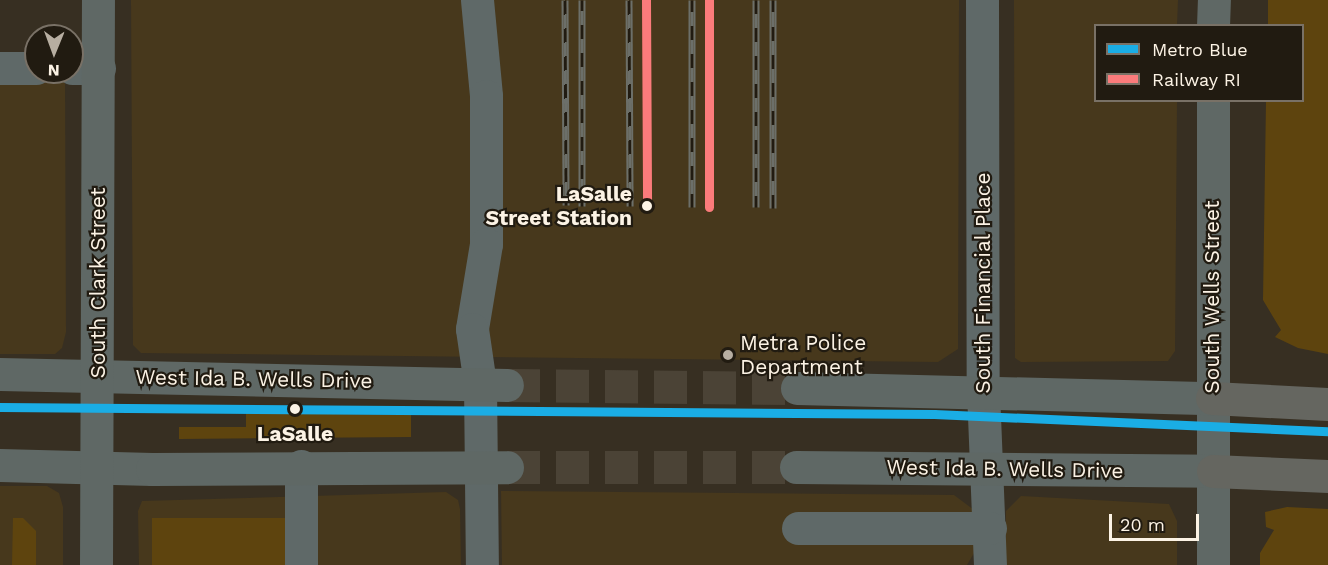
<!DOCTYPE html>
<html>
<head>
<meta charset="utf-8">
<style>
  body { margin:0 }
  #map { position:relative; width:1328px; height:565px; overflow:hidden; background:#372f22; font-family:"Work Sans",sans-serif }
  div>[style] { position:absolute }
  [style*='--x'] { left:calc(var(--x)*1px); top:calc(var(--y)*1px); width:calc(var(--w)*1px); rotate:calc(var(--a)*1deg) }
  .built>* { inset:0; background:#47381c }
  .green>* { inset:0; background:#5e440e; transform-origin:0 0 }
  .major-tunnel>* { height:33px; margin-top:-16.5px; transform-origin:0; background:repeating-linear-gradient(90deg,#4b4336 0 33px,transparent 0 49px) }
  .minor>* { height:33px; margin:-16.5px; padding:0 16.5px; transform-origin:16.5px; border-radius:16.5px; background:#5f6968 }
  .major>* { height:33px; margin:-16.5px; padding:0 16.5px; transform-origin:16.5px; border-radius:16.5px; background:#5f6865 }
  .highway>* { height:33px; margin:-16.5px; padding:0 16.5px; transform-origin:16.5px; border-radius:16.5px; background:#656660 }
  .rail>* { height:7px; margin-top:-3.5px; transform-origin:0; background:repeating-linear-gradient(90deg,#211b11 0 14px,#6c6f69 0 28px); box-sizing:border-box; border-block:2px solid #6c6f69 }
  .rail-1>* { height:9px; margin:-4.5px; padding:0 4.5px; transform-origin:4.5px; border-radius:4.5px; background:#fb7b7b }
  .metro-1>* { height:9px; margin:-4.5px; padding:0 4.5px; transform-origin:4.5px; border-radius:4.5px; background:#1aade5 }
  .dots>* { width:16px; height:16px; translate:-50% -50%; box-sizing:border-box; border:3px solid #211b11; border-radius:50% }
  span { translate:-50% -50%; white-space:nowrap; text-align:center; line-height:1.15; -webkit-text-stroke:4.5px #211b11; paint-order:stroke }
  .stop-label { font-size:21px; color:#fcf3e5; font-weight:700 }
  .right { translate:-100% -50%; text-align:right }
  .street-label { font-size:21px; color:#fcf3e5 }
  .poi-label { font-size:21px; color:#fcf3e5 }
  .left { translate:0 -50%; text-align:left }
  .legend { position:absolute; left:1094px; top:24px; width:210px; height:78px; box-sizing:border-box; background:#211b11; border:2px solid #797166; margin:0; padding:8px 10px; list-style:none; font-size:18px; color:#fcf3e5 }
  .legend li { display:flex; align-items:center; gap:12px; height:30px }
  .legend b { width:30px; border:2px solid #797166 }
  .north { position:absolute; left:24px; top:24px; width:60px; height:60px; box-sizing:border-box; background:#211b11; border:2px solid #797166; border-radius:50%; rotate:181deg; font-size:16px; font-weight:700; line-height:24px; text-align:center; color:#fcf3e5 }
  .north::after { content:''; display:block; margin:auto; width:21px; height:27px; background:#b7aea1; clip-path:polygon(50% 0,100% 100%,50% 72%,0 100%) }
  .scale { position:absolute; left:1109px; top:514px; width:90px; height:27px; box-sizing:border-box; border:3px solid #fcf3e5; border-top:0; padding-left:8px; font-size:18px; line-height:21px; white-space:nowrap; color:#fcf3e5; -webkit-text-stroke:4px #211b11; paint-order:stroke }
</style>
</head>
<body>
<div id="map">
  <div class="built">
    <div style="clip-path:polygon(131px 0,959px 0,958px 349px,938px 362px,141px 353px,133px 345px)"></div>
    <div style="clip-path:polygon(1014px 0,1178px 0,1177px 25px,1096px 26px,1096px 100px,1177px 101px,1175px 351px,1168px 361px,1021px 362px,1015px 358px)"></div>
    <div style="clip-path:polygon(0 76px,65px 77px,66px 332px,62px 348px,55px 354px,0 354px)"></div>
    <div style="clip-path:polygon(0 486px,47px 486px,59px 493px,63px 507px,63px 565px,0 565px)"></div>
    <div style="clip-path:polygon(501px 491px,954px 495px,974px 510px,977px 548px,967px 565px,502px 565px)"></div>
    <div style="clip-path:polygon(446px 492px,458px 500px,460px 509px,461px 565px,139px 565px,138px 511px,142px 501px)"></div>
    <div style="clip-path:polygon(1021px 496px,1169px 504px,1177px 521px,1177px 565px,1006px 565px,1006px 511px)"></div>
  </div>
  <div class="green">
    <div style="clip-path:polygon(1268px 0,1328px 0,1328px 354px,1298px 348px,1275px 337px,1281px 330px,1263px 300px,1266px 101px,1302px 100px,1302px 26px,1268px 25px)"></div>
    <div style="clip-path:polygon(246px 413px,411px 415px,411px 437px,179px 439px,179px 427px,246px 427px)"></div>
    <div style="clip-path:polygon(1287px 507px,1328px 509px,1328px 565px,1260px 565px,1260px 553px,1274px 530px,1266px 527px,1265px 512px)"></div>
    <div style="clip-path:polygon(13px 518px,23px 518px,36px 531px,36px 565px,12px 565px)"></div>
    <div style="left:152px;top:518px;width:140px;height:47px"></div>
  </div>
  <div class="major-tunnel">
    <div style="--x:507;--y:385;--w:290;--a:0.6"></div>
    <div style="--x:507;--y:467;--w:289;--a:0"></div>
  </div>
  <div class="minor">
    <div style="--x:477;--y:0;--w:96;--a:84.6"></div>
    <div style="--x:486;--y:96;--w:148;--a:90"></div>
    <div style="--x:486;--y:244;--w:86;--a:99.4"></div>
    <div style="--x:472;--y:329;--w:56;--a:81.7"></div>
    <div style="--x:480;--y:384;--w:181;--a:89.4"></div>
    <div style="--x:982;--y:0;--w:391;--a:89.9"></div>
    <div style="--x:983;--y:391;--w:174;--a:87.7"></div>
    <div style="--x:0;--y:68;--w:36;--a:0"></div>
    <div style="--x:72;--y:68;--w:27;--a:0"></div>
    <div style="--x:301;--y:466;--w:99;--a:90"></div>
    <div style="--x:798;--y:528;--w:192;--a:0"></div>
  </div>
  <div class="major">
    <div style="--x:1213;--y:26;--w:26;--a:-88"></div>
    <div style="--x:1213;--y:100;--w:465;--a:90"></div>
    <div style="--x:0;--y:374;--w:507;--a:1.24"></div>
    <div style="--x:797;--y:388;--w:415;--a:1.4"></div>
    <div style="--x:0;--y:465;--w:152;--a:1.5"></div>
    <div style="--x:152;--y:469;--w:355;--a:-0.3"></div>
    <div style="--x:796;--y:467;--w:417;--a:0.5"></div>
    <div style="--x:96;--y:565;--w:565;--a:-89.8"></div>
  </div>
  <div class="highway">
    <div style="--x:1212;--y:398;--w:116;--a:3"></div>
    <div style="--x:1213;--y:471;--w:115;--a:2.5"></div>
  </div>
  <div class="rail">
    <div style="--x:565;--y:0;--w:205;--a:89.7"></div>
    <div style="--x:629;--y:0;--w:206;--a:89.7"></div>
    <div style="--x:756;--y:0;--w:207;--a:90"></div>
    <div style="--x:582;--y:206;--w:206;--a:-90"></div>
    <div style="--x:692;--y:207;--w:207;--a:-90"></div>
    <div style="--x:773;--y:208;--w:208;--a:-90"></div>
  </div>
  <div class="rail-1">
    <div style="--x:646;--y:0;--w:206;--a:89.7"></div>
    <div style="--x:709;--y:0;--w:207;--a:90"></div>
  </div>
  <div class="metro-1">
    <div style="--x:0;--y:407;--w:934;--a:0.43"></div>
    <div style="--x:934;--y:414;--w:394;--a:2.5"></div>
  </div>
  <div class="dots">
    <div style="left:647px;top:206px;background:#fcf3e5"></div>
    <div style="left:728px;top:355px;background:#b7aea1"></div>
    <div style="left:295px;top:409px;background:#fcf3e5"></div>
  </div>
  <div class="stop-label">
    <span class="right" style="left:632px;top:206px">LaSalle<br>Street Station</span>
    <span style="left:295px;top:434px">LaSalle</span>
  </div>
  <div class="street-label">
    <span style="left:98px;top:283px;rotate:-90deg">South Clark Street</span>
    <span style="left:983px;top:283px;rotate:-90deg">South Financial Place</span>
    <span style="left:1212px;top:297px;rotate:-90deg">South Wells Street</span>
    <span style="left:254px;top:379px;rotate:1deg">West Ida B. Wells Drive</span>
    <span style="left:1005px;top:469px;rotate:1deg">West Ida B. Wells Drive</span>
  </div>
  <div class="poi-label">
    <span class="left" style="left:740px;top:355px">Metra Police<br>Department</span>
  </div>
  <ul class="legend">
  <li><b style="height:8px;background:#1aade5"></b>Metro Blue</li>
  <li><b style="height:8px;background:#fb7b7b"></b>Railway RI</li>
  </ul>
  <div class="north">N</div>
  <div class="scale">20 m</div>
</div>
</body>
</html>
